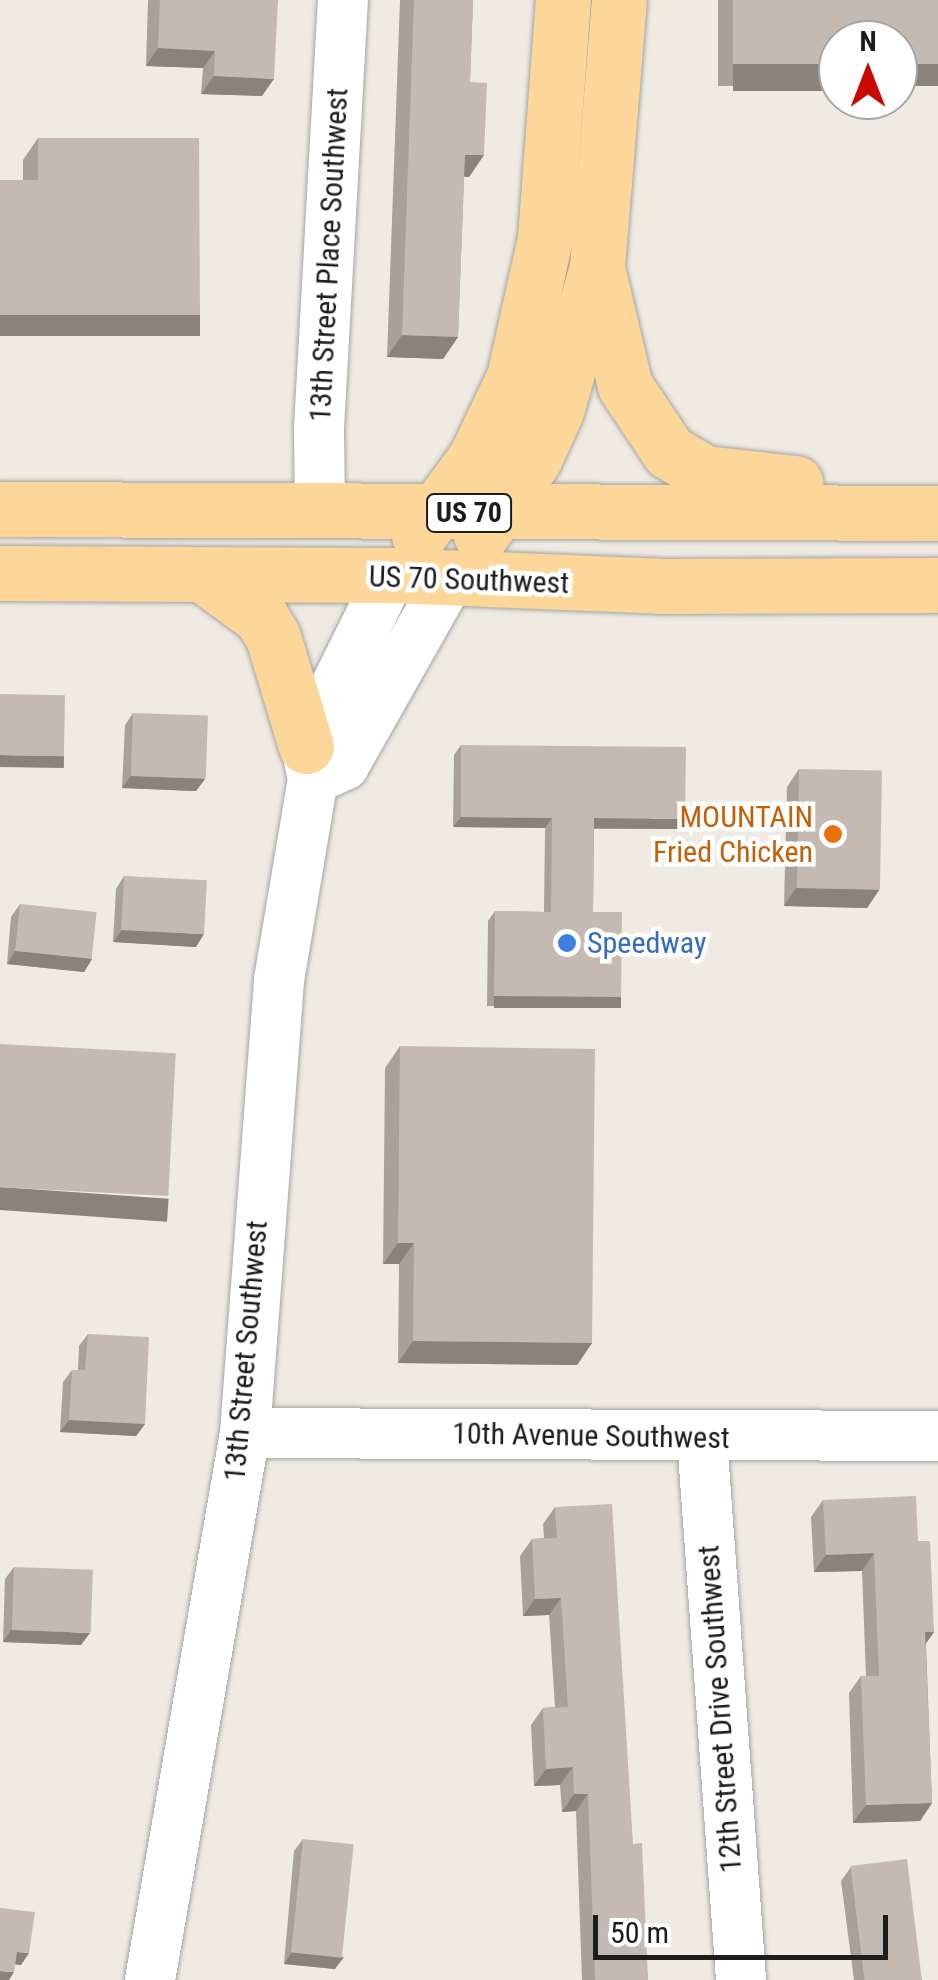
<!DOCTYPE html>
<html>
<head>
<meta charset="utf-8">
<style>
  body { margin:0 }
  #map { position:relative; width:938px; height:1980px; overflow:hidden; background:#efebe3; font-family:"Roboto Condensed",sans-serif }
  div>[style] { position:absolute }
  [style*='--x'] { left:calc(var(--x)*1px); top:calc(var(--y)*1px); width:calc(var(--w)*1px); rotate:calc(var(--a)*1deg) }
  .roads { filter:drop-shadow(0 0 2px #a4a4a4) drop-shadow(0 0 2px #a4a4a4) }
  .minor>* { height:50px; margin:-25px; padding:0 25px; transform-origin:25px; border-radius:25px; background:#fff }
  .major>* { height:55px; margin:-27.5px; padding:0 27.5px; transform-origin:27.5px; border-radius:27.5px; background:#fdd69a }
  .wall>* { inset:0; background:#a9a099; transform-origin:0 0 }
  .shaded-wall>* { inset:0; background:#89827d; transform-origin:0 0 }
  .building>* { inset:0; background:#c4bab2; transform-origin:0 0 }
  .dots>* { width:28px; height:28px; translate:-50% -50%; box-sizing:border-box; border:5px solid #fff; border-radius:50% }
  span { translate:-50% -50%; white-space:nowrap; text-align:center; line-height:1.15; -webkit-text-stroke:9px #fff; paint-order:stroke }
  .shield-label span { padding:2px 8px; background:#fff; border:2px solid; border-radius:8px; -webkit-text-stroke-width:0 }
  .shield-label { font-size:28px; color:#1d1d1d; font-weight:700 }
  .street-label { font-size:30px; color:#1d1d1d }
  .food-label { font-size:30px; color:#c56008 }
  .right { translate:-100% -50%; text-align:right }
  .shop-label { font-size:30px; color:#366cbe }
  .left { translate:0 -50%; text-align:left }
  .north { position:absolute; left:818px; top:20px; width:100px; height:100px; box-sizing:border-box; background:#fff; border:2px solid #a5a5a5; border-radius:50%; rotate:0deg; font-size:28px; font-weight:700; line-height:40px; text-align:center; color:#1d1d1d }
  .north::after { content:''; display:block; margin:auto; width:35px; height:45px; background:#cb0800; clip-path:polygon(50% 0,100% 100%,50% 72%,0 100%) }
  .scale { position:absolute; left:593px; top:1915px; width:295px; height:45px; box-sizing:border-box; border:5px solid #1d1d1d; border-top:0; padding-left:12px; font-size:30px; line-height:35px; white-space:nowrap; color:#1d1d1d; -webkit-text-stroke:8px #fff; paint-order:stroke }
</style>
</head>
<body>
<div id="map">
  <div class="roads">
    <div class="minor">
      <div style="--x:320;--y:511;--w:83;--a:-90.7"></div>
      <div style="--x:319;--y:428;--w:429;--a:-86.8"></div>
      <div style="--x:313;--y:779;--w:34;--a:-24"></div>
      <div style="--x:344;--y:765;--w:215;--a:-60.5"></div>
      <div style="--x:245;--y:1433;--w:693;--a:0.25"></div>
      <div style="--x:702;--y:1438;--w:543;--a:85.88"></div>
      <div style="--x:150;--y:1980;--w:555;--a:-80.15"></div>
      <div style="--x:245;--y:1433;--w:454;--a:-85.7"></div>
      <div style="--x:279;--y:980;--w:204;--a:-80.4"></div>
      <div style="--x:313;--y:779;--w:34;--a:-102"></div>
      <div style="--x:306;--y:746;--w:191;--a:-63.6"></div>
    </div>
    <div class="major">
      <div style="--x:597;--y:268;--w:121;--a:76.7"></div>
      <div style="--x:625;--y:386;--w:79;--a:56.3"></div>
      <div style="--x:669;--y:452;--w:42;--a:30.3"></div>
      <div style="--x:705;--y:473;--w:91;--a:6.3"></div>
      <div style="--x:0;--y:509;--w:938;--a:0.24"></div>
      <div style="--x:419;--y:535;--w:97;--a:-53.8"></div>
      <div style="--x:476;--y:457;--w:89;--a:-64.6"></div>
      <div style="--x:514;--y:377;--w:142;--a:-77.4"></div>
      <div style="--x:545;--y:238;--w:239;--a:-85.7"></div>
      <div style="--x:481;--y:535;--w:93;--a:-55.1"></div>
      <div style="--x:534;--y:459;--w:53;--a:-65.4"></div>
      <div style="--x:556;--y:411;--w:150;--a:-74.1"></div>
      <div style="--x:597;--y:267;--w:268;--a:-85.3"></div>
      <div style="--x:0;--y:573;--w:391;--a:0.3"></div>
      <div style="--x:391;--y:575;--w:269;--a:2.3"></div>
      <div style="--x:660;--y:586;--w:278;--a:-0.2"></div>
      <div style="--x:205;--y:576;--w:69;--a:36.2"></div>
      <div style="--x:261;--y:617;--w:23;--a:59"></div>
      <div style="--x:273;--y:637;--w:114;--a:73.2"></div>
    </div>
  </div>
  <div class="wall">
    <div style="clip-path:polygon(148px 0,278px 0,262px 96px,201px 94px,203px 68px,146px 66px)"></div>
    <div style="clip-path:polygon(400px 0,473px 0,470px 82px,484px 155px,469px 177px,464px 176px,458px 337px,443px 359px,387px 357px)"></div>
    <div style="left:718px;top:0;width:220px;height:86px"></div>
    <div style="clip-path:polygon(38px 138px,185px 336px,23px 180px,23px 160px)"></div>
    <div style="clip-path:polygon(133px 713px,205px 779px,196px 791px,122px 788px,125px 725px)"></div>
    <div style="clip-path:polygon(461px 745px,678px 829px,594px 829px,593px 912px,621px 997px,614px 1007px,487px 1006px,488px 921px,495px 911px,544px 912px,545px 828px,453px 827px,454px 755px)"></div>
    <div style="clip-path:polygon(799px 769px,879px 890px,867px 908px,784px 906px,787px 787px)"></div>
    <div style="clip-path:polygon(124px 876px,196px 947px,113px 942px,116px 889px)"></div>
    <div style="clip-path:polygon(20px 904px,92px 959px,84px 972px,7px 964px,11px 917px)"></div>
    <div style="clip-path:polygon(400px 1046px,592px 1343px,577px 1365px,398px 1363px,399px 1264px,383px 1264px,385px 1068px)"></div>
    <div style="clip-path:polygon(88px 1334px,145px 1424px,136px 1436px,60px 1432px,63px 1382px,72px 1370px,78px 1370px,79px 1346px)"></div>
    <div style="clip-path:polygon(823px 1500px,918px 1541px,934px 1632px,926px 1643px,932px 1803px,920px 1821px,853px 1823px,849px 1693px,861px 1676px,866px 1676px,862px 1571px,814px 1572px,811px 1517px)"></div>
    <div style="clip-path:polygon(555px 1507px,633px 1844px,648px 1980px,582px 1980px,576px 1811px,562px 1812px,560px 1785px,534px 1786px,531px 1725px,543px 1708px,555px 1707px,549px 1615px,523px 1616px,520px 1556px,532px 1539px,544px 1538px,543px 1524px)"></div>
    <div style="clip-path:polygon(14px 1567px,81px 1645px,3px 1642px,5px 1579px)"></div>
    <div style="clip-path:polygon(303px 1839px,335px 1969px,284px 1964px,294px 1851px)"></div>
    <div style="clip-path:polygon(851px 1867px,922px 1980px,854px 1980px,841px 1881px)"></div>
  </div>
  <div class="shaded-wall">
    <div style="clip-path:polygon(158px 48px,215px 51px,203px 68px,146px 66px)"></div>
    <div style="left:733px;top:64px;width:105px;height:27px"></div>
    <div style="left:898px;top:64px;width:40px;height:22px"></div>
    <div style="clip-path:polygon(214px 76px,274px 79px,262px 96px,201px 94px)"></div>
    <div style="clip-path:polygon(465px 155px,484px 155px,469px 177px,450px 176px)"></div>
    <div style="left:0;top:315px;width:200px;height:21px"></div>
    <div style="clip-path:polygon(402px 335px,458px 337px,443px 359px,387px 357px)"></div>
    <div style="left:0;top:755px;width:64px;height:12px;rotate:1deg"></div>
    <div style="clip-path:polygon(131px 776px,205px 779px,196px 791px,122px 788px)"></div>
    <div style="clip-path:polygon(461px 817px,552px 818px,545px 828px,453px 827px)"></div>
    <div style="clip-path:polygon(594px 818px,685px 819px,678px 829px,587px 828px)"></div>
    <div style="clip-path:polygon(796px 888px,879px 890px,867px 908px,784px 906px)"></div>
    <div style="clip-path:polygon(122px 930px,204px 934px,196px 947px,113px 942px)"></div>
    <div style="clip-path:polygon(15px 951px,92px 959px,84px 972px,7px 964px)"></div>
    <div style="left:494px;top:996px;width:127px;height:12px"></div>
    <div style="left:0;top:1187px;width:169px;height:23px;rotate:4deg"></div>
    <div style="clip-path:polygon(398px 1243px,414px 1243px,399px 1264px,383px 1264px)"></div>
    <div style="clip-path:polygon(413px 1341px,592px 1343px,577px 1365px,398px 1363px)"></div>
    <div style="clip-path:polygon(69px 1420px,145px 1424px,136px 1436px,60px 1432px)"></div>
    <div style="clip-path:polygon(874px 1553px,862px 1571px,814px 1572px,826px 1555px)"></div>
    <div style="clip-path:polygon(561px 1598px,549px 1615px,523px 1616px,535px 1599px)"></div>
    <div style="clip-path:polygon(11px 1630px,90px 1633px,81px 1645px,3px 1642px)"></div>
    <div style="clip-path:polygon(925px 1632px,934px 1632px,922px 1649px)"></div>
    <div style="clip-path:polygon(573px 1767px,560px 1785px,534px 1786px,546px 1769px)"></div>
    <div style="clip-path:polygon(574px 1794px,588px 1794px,576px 1811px,562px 1812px)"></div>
    <div style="clip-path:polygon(932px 1803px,920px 1821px,853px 1823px,866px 1805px)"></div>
    <div style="clip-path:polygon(17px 1952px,29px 1953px,21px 1965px,8px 1964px)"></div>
    <div style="clip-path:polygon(292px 1952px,344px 1957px,335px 1969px,284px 1964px)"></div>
    <div style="clip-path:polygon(0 1971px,14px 1972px,9px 1980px,0 1980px)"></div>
  </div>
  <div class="building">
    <div style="clip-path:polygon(160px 0,278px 0,274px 79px,214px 76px,215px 51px,158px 48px)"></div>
    <div style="clip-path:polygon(414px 0,473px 0,470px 82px,487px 83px,484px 155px,465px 155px,458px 337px,402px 335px)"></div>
    <div style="clip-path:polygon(733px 0,938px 0,938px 64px,898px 64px,898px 40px,838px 40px,838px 64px,733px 64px)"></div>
    <div style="clip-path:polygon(38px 138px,199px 138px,200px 315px,0 315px,0 180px,38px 180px)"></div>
    <div style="left:0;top:694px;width:65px;height:61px;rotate:1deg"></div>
    <div style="left:133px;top:713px;width:75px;height:63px;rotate:2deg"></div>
    <div style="clip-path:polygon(461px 745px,686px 747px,685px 819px,594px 818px,593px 912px,622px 912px,621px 997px,494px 996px,495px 911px,551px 912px,552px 818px,461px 817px)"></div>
    <div style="left:799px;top:769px;width:83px;height:119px;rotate:1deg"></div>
    <div style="left:124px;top:876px;width:83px;height:54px;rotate:3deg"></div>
    <div style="left:20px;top:904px;width:77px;height:47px;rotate:6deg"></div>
    <div style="left:0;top:1044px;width:176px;height:143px;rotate:3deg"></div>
    <div style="clip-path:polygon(400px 1046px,595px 1049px,592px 1343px,413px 1341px,414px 1243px,398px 1243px)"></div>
    <div style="clip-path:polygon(88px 1334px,149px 1337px,145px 1424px,69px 1420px,72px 1370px,85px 1370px)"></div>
    <div style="clip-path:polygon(916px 1496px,918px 1541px,930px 1541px,934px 1632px,925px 1632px,932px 1803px,866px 1805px,861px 1676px,879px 1676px,874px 1553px,826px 1555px,823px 1500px)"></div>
    <div style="clip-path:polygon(612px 1504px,633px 1844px,642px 1843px,648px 1980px,595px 1980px,588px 1794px,574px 1794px,573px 1767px,546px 1769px,543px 1708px,568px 1707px,561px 1598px,535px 1599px,532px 1539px,557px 1538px,555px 1507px)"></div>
    <div style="left:14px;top:1567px;width:79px;height:63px;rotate:2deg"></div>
    <div style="left:303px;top:1839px;width:51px;height:114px;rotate:6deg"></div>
    <div style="left:907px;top:1859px;width:122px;height:57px;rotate:83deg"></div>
    <div style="clip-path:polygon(0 1908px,35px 1912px,29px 1953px,17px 1952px,14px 1972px,0 1971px)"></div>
  </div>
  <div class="dots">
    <div style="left:833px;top:834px;background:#e8710a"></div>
    <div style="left:567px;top:943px;background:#3f7fe0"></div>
  </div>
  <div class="shield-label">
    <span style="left:469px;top:513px">US 70</span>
  </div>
  <div class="street-label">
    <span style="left:329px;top:255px;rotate:-87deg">13th Street Place Southwest</span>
    <span style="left:469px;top:580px;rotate:2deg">US 70 Southwest</span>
    <span style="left:246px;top:1351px;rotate:-85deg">13th Street Southwest</span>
    <span style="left:591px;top:1436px;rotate:1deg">10th Avenue Southwest</span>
    <span style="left:720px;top:1709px;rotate:-94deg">12th Street Drive Southwest</span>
  </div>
  <div class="food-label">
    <span class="right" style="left:813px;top:834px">MOUNTAIN<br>Fried Chicken</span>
  </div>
  <div class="shop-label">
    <span class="left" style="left:587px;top:943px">Speedway</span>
  </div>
  <div class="north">N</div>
  <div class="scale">50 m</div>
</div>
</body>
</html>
